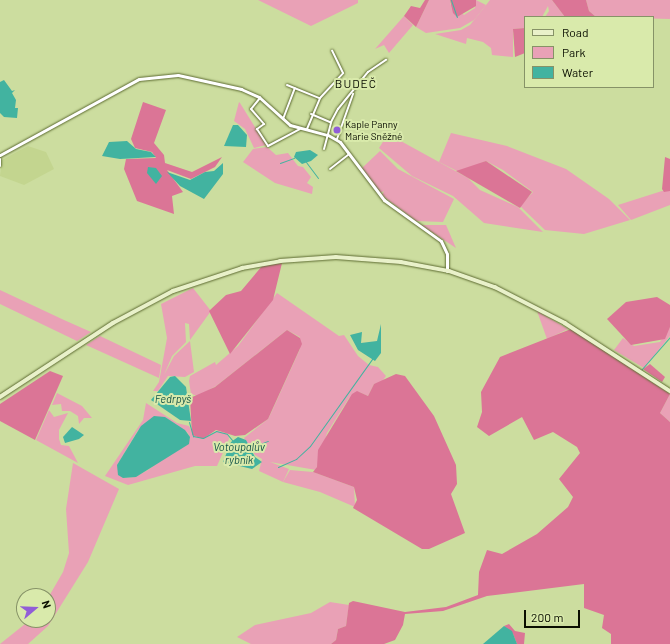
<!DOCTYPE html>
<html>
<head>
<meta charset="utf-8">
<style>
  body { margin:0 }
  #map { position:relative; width:670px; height:644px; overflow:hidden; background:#ccdd9f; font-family:Barlow,sans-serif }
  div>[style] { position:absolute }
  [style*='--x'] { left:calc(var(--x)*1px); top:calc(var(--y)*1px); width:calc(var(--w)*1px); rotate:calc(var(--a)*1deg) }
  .built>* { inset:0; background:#c3d58f }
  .green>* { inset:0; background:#e9a1b6 }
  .forest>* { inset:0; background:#db7596 }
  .water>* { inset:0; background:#42b3a0 }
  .stream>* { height:1px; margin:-0.5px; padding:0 0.5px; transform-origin:0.5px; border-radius:0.5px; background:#42b3a0 }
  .roads { filter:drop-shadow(0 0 1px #5d6b31) drop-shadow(0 0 1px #5d6b31) }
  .minor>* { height:2px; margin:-1px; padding:0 1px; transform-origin:1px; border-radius:1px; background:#fff }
  .tertiary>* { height:3px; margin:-1.5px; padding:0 1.5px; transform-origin:1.5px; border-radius:1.5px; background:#fff }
  .secondary>* { height:3.5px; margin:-1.75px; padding:0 1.75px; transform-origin:1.75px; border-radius:1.75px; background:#e9f1ca }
  .dots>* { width:11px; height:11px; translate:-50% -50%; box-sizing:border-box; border:2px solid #d9eaab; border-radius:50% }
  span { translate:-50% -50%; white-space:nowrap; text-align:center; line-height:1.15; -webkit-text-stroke:4px #d9eaab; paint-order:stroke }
  .poi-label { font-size:10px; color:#0a0e00 }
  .left { translate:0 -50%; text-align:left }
  .water-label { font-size:11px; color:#135349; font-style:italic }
  .quarter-label { font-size:12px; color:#0a0e00; letter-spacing:1px }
  .legend { position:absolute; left:524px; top:16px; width:130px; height:72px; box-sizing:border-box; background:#d9eaab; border:1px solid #869267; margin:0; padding:5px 7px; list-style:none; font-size:12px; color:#0a0e00 }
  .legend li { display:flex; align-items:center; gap:8px; height:20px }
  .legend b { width:20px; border:1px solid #869267 }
  .north { position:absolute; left:16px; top:588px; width:40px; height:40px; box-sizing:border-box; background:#d9eaab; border:1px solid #869267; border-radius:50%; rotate:71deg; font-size:11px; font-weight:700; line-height:16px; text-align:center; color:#0a0e00 }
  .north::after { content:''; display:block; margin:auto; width:14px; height:18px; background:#915ed7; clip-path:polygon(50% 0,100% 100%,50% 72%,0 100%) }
  .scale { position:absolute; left:524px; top:610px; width:56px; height:18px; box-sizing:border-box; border:2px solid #0a0e00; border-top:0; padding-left:5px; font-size:12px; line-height:14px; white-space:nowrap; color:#0a0e00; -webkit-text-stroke:3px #d9eaab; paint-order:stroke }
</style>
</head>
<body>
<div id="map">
  <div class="built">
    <div style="clip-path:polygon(28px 146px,46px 152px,54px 169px,24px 185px,0 176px,2px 160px)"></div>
  </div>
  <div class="green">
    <div style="clip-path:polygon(258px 0,358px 0,358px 3px,311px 26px)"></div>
    <div style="clip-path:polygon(429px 0,450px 0,450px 4px,464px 15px,475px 8px,476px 0,486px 5px,474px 20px,460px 28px,426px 33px,416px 27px)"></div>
    <div style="clip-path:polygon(490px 0,552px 0,565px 17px,545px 17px,549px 11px,548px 6px,542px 17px,525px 17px,525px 28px,513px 29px,513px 57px,492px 55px,491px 48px,483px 42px,467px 38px,466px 44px,435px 34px,461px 30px,470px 25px)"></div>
    <div style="clip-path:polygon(586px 0,670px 0,670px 19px,596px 17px,589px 11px)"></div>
    <div style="clip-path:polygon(404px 16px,413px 25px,389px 53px,384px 45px,375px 49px)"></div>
    <div style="clip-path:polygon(239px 102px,240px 103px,266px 145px,254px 148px,245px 129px,234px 121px)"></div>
    <div style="clip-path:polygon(451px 133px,507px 146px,566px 169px,609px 199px,630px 220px,584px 234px,545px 230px,520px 206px,533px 192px,503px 170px,486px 161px,459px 172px,439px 162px)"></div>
    <div style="clip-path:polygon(388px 134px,468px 178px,480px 190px,518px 207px,543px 232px,484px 223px,453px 196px,412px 176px,379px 148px)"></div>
    <div style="clip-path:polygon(267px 147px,276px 155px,288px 153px,298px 166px,303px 167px,311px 177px,307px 183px,313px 187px,312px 194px,275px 183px,243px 162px,253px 149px)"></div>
    <div style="clip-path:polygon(380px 151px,398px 169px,454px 199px,443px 222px,416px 221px,388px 200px,382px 195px,384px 191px,380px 193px,362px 168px)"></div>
    <div style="clip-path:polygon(662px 191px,670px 191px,670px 205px,631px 220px,618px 205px)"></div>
    <div style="clip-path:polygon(421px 225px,446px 225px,456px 248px)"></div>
    <div style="clip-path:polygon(193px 288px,211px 311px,190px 340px,189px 324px,185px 323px,186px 342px,172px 356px,164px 375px,174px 356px,190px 341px,194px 372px,185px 377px,168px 376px,158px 391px,153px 391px,159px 382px,167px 338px,161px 304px)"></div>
    <div style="clip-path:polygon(0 290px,64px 320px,91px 332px,77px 341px,0 304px)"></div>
    <div style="clip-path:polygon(277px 293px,339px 336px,344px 335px,358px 356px,369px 365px,378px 367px,386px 376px,381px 383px,374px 384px,368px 396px,359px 392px,349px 398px,327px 433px,316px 470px,270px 462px,289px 469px,283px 482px,259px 471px,262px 459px,255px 455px,244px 438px,268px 419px,272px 411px,300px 349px,300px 337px,287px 330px,216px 386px,198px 396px,191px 394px,189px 381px,190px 376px,215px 362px,216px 365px,238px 346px)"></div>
    <div style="clip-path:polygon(537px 311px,568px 329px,547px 339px)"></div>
    <div style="clip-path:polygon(670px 327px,670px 336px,644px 368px,614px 350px,623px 338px,634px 346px,660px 342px)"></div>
    <div style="clip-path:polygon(100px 336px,161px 365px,159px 378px,86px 345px)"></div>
    <div style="clip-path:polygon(57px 393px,82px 406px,92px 418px,84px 418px,79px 424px,78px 416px,70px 411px,62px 411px,61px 404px,52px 405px)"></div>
    <div style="clip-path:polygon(670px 394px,670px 422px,660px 413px)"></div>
    <div style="clip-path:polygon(evenodd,146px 403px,177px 423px,189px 426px,194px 436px,203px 439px,218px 431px,228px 434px,229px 439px,217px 466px,195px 466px,128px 485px,105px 476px,143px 420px,146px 403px,165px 417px,188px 433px,190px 439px,148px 470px,135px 477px,123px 478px,117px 465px,138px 430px,165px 417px)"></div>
    <div style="clip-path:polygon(49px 410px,54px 417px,68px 413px,59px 430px,59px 439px,61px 445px,69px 446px,78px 463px,36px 440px)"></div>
    <div style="clip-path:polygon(73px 463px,119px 489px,88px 562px,48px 626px,28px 644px,0 644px,30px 620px,48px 620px,48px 598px,63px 572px,69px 553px,66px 509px)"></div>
    <div style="clip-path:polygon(290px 470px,313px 472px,354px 487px,355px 507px,320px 492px,283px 482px)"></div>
    <div style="clip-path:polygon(330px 602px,349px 605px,346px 626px,338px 629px,336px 640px,331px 644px,251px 644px,237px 637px,255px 625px,311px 613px)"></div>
  </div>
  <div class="forest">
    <div style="clip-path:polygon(425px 0,429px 0,416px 27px,404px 16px,411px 6px,420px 8px)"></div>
    <div style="clip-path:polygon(450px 0,476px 0,476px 6px,457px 17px,453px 13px)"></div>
    <div style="clip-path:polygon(552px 0,586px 0,589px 11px,596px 17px,565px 17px)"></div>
    <div style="clip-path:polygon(525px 28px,525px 53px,515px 57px,513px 29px)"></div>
    <div style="clip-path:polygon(143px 102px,166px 110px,154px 143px,164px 155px,165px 163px,192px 172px,222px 157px,215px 167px,191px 179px,167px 170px,183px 192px,172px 196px,174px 214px,137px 201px,124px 169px,126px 159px,156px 158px,152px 152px,135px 148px,131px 139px)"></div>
    <div style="clip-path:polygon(665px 157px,670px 159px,670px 191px,664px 192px,662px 189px)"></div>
    <div style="clip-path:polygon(486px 161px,532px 192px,520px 208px,456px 171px)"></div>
    <div style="clip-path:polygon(282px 263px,273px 300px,230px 354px,209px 311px,226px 295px,241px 291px,262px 266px)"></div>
    <div style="clip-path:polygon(657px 297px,670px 305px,670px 327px,665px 339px,631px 345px,607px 319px,626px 302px)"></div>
    <div style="clip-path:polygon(571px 329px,670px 394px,660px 413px,670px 422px,670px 644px,611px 644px,611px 634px,602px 628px,604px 615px,584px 608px,584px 584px,487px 596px,443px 611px,405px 614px,403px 625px,395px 640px,384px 644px,331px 644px,336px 640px,338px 629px,346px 626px,349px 603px,353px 601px,405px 612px,446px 607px,478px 595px,479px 572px,487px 550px,502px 554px,537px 534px,568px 507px,573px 497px,559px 479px,580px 453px,577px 447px,553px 432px,534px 440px,522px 417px,489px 436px,477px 427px,482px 412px,481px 392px,500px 357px)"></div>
    <div style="clip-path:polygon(287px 330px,300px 338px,302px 344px,268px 419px,245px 435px,235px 436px,216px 430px,203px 439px,192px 435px,190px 398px,215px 387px)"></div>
    <div style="clip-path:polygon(650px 364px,665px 377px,662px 382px,643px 369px)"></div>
    <div style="clip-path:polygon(50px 371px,63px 376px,35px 440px,0 421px,0 404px)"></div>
    <div style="clip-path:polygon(396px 374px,405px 376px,434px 416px,456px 465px,457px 484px,451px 494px,465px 533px,429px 549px,422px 549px,353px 508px,357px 500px,354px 487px,313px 472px,317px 467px,318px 450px,352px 394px,357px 391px,368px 396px,374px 384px)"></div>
    <div style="clip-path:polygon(509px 624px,515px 631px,525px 633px,524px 644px,517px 644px,513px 634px,504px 626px)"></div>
  </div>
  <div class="water">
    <div style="clip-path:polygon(4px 80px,12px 91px,15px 90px,12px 93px,16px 100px,15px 108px,18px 108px,17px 118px,4px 117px,0 113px,0 82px)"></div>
    <div style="clip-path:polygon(233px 125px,238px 125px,247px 135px,246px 147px,224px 146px)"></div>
    <div style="clip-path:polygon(127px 141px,136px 149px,151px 152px,156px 157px,120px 159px,102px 156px,109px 142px)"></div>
    <div style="clip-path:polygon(310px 150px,318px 155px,311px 161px,302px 164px,294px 157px,296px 152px)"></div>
    <div style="clip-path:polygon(223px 163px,223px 174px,204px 199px,180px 186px,167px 172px,190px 180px,205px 172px,214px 171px)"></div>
    <div style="clip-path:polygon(148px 167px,156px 168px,162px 176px,156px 184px,147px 173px)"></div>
    <div style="clip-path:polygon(381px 324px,381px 353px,375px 361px,358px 350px,350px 335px,362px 332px,361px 343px,377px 341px)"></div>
    <div style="clip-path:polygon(175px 376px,186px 387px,191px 421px,180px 420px,151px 400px,170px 377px)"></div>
    <div style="clip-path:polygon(154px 416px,165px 417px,185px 430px,190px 437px,189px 444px,136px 477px,123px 478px,118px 475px,117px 465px,141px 426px)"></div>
    <div style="clip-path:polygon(72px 427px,84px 435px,79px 439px,65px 443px,63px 437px)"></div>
    <div style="clip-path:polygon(238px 437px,246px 440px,255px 457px,262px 462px,252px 469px,223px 462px,231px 442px)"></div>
    <div style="clip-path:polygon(504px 626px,512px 631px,517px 644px,483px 644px)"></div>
  </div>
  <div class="stream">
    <div style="--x:451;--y:0;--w:18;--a:71"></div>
    <div style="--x:306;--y:162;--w:20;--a:53"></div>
    <div style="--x:280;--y:163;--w:15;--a:-20"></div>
    <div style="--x:641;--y:370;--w:44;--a:-48.7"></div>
    <div style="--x:189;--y:422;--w:15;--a:74"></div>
    <div style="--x:193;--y:436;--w:10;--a:11"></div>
    <div style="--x:203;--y:438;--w:15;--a:-28"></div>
    <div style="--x:216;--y:431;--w:11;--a:15"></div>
    <div style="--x:227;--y:434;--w:8;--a:50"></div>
    <div style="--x:252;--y:447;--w:17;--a:-21"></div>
    <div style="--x:278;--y:467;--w:20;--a:-24"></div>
    <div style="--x:296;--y:459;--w:19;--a:-43"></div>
    <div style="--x:310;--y:446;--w:107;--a:-54.5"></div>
    <div style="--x:335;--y:644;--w:11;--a:0"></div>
  </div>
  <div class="roads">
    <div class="minor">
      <div style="--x:287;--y:85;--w:35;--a:22"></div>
      <div style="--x:260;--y:98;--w:14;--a:129"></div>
      <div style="--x:251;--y:109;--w:20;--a:49"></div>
      <div style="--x:264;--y:124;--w:9;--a:144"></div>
      <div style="--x:257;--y:129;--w:20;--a:57"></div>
      <div style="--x:268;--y:146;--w:36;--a:-28"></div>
      <div style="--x:311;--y:114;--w:21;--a:23"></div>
      <div style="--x:283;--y:119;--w:33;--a:-69"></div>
      <div style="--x:307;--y:129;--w:34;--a:-67"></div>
      <div style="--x:320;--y:98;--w:34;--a:-47"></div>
      <div style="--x:343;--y:73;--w:25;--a:-116"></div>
      <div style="--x:337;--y:139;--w:48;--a:-70.4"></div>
      <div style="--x:324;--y:149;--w:28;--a:-75"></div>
      <div style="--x:331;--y:122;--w:15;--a:-62"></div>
      <div style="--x:338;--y:109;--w:48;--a:-51"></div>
      <div style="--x:368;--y:72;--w:22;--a:-34"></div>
      <div style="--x:0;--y:159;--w:7;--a:90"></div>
      <div style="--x:330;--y:169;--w:24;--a:-38"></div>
    </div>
    <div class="tertiary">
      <div style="--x:0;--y:155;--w:158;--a:-28.7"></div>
      <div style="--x:139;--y:79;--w:39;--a:-6"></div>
      <div style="--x:178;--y:75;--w:65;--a:12.5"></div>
      <div style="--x:241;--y:89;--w:20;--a:24"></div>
      <div style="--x:259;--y:97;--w:42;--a:42.1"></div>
      <div style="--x:290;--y:125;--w:39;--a:15"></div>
      <div style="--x:328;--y:135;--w:14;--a:30"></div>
      <div style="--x:340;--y:142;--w:73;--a:52.8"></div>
      <div style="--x:384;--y:200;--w:70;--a:35.7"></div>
      <div style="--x:441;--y:241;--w:14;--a:65"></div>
      <div style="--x:447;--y:254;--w:17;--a:90"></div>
    </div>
    <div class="secondary">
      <div style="--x:0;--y:397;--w:135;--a:-33.2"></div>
      <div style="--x:113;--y:323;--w:68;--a:-28.1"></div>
      <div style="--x:173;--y:291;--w:73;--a:-18.4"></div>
      <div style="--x:242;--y:268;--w:39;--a:-10"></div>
      <div style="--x:280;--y:261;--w:56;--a:-4.1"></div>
      <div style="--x:336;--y:257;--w:65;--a:4.4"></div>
      <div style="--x:401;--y:262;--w:49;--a:10.6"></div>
      <div style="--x:449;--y:271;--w:49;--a:19.2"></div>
      <div style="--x:495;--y:287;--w:79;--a:27.2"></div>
      <div style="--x:565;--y:323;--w:125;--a:32.9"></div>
    </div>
  </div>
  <div class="dots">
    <div style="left:337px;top:130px;background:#915ed7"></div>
  </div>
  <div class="poi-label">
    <span class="left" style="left:345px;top:130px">Kaple Panny<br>Marie Sněžné</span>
  </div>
  <div class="water-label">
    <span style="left:173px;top:399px">Fedrpyš</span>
    <span style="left:239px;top:454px">Votoupalův<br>rybník</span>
  </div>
  <div class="quarter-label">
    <span style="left:356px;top:84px">BUDEČ</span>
  </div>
  <ul class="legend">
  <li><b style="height:5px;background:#e9f1ca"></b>Road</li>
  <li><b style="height:11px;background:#e9a1b6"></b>Park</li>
  <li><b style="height:11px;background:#42b3a0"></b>Water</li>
  </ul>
  <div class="north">N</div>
  <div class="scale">200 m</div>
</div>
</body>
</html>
